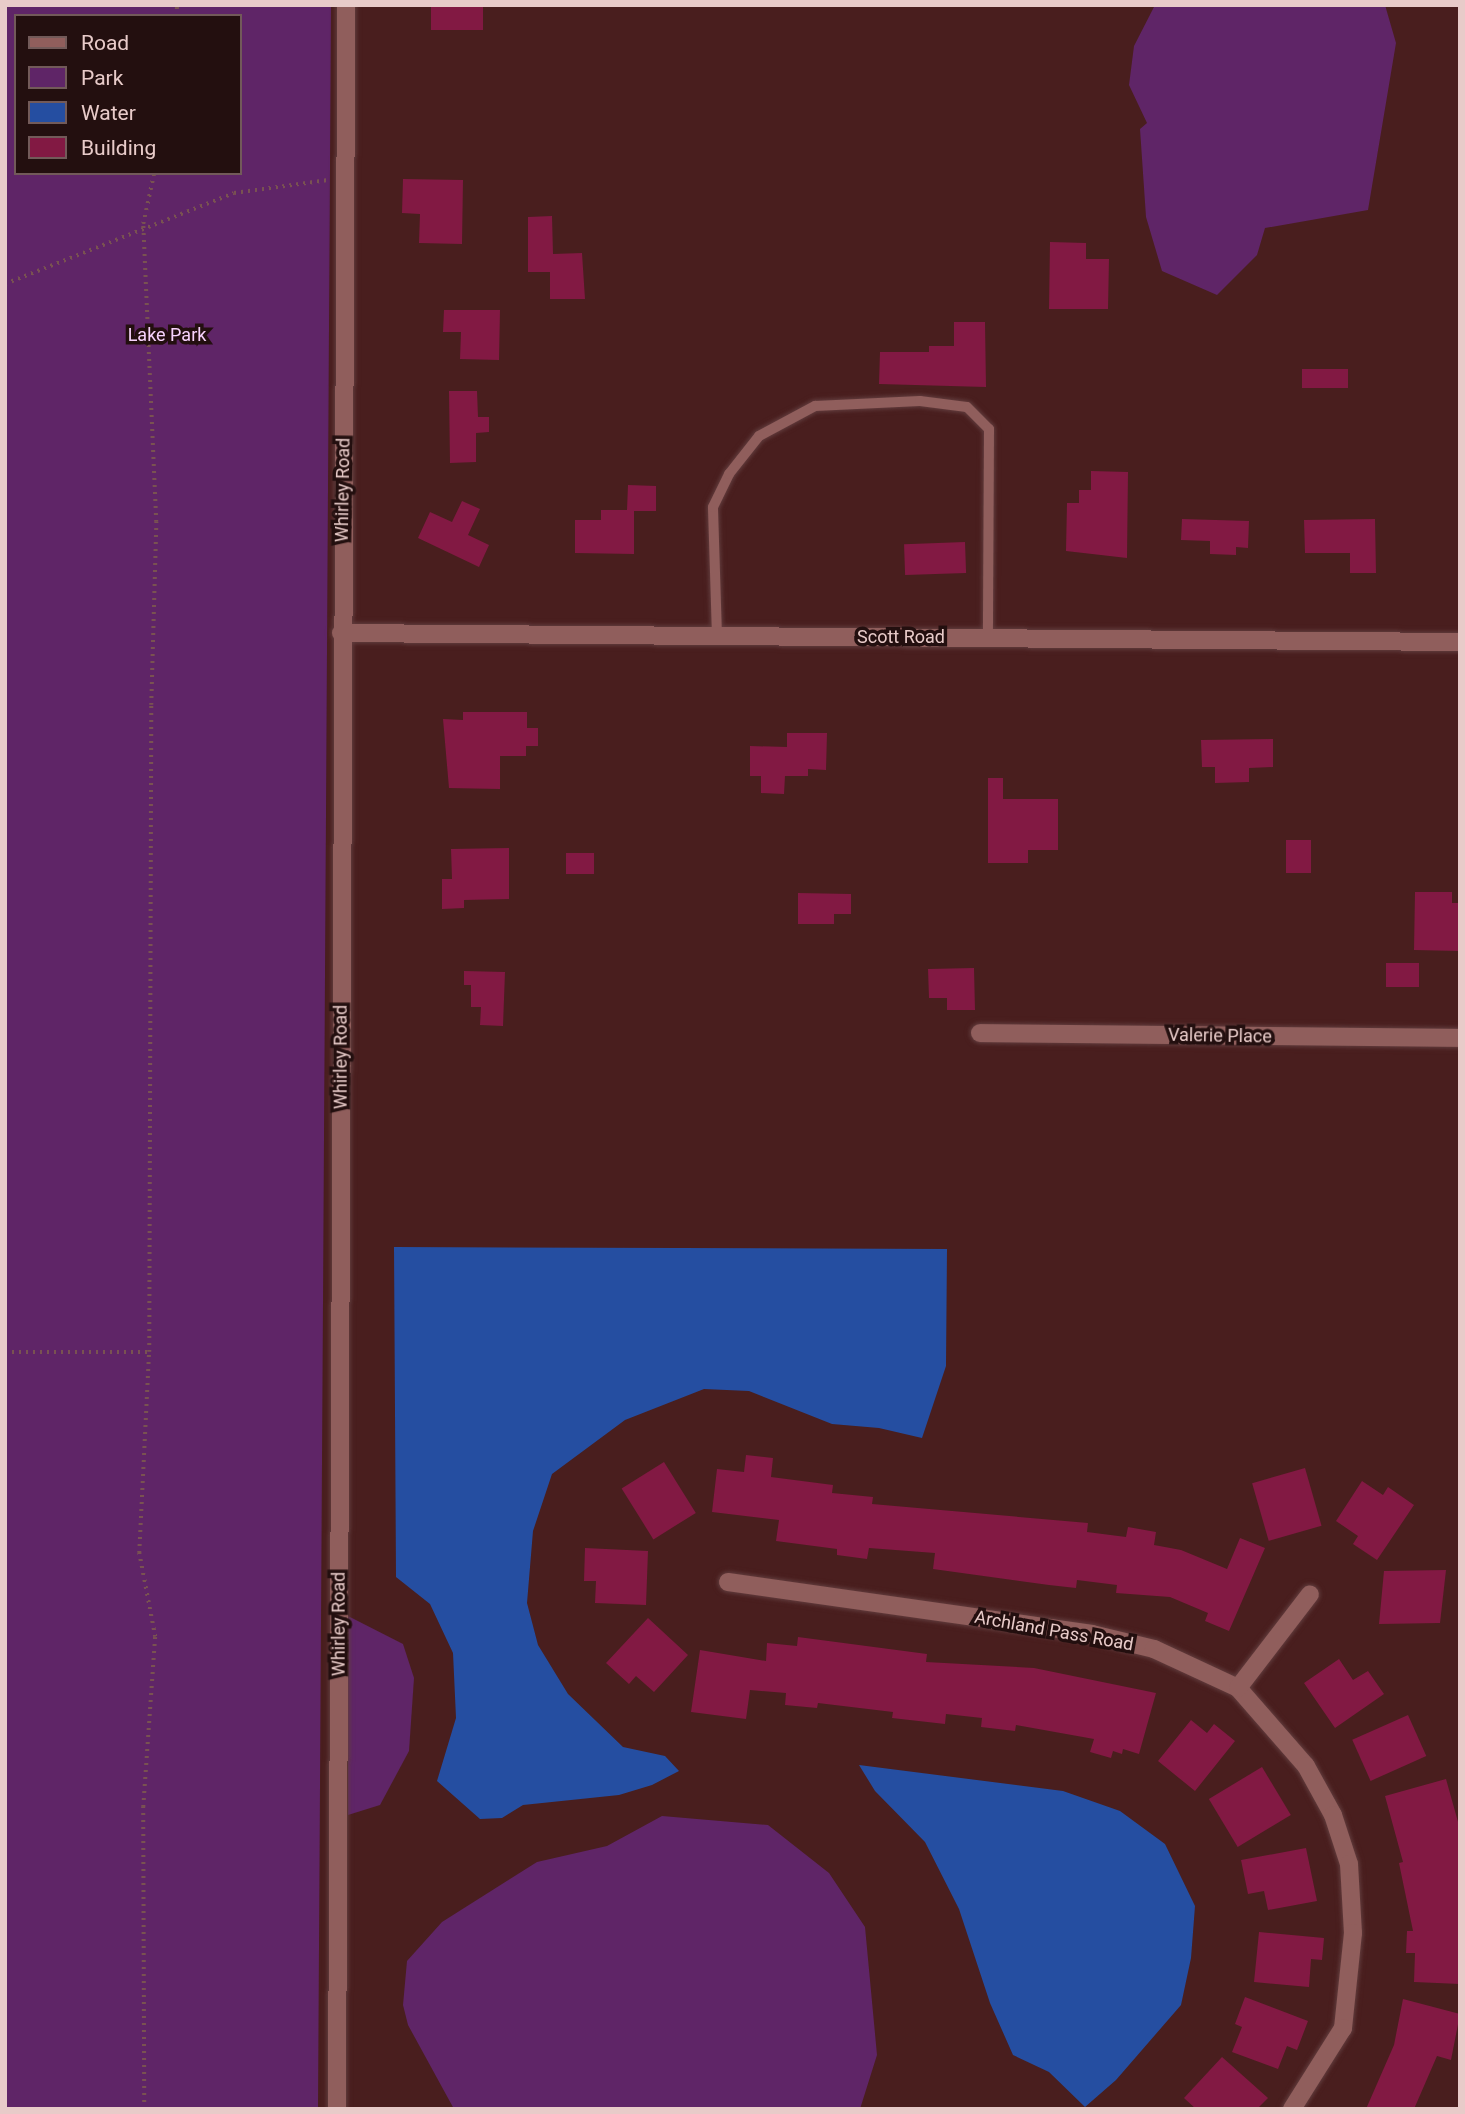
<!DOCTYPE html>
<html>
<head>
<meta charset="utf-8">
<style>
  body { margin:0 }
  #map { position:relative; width:1465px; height:2114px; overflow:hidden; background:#491e1e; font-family:Roboto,sans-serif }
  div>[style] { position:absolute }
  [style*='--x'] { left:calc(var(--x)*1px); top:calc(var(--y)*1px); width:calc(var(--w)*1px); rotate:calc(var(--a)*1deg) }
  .green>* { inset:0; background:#5f2567 }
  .water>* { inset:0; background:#254ea1 }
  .building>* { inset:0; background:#821943; transform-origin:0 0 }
  .path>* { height:3.5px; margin-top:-1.75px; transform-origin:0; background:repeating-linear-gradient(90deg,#795251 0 2px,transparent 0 7px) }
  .roads { filter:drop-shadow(0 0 2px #613c3d) drop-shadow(0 0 2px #613c3d) }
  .lane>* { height:10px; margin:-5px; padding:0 5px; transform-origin:5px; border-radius:5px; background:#905e5c }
  .street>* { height:18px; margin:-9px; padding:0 9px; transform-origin:9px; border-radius:9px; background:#905e5c }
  span { translate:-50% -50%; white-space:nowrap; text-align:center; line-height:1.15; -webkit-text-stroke:7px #230f0f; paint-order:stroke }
  .park-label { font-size:18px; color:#f7d2fc }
  .street-label { font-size:18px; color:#e8cbc9 }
  .frame { position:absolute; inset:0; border:7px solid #e8cbc9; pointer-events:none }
  .legend { position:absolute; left:14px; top:14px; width:228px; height:161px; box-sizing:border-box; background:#230f0f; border:2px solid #725a59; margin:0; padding:9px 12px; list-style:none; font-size:21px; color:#e8cbc9 }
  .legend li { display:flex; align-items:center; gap:14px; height:35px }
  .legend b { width:35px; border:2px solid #725a59 }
</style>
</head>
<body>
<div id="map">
  <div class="green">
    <div style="clip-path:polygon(evenodd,5px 5px,331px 5px,318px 2109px,5px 2109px,5px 5px,16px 16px,240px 16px,240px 173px,16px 173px,16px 16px)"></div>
    <div style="clip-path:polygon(1155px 5px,1385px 5px,1396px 43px,1368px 210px,1265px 228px,1257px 255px,1217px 295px,1162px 271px,1146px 217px,1140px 129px,1147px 123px,1129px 85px,1134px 46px)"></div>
    <div style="clip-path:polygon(348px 1616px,403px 1644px,414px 1678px,409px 1751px,380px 1805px,348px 1815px)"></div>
    <div style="clip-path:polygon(662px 1816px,768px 1825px,829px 1873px,865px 1927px,877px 2055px,860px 2109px,454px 2109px,408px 2025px,403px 2005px,407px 1961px,442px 1922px,537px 1862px,607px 1846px)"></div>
  </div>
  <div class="water">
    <div style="clip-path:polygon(394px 1247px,947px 1249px,946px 1366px,922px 1438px,879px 1428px,832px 1424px,749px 1391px,704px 1389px,625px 1420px,552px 1474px,533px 1531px,527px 1603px,538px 1645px,568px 1694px,623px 1747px,665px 1756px,679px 1771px,652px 1785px,619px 1795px,523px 1805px,502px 1818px,480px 1819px,437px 1781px,456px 1718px,453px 1653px,430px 1604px,396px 1577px)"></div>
    <div style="clip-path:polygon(859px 1765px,1063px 1791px,1120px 1811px,1165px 1844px,1195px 1906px,1191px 1958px,1181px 2005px,1116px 2080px,1085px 2107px,1049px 2072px,1013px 2055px,990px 2003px,959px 1909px,925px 1842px,875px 1791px)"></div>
  </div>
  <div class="building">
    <div style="left:431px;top:5px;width:52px;height:25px"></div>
    <div style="clip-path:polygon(403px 179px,463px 180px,462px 244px,419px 243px,420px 214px,402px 213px)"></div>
    <div style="clip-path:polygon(552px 216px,553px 254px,582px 253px,585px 299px,550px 299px,550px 272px,528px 272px,528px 217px)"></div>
    <div style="clip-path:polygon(1050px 242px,1086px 243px,1086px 259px,1109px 259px,1108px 309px,1049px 309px)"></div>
    <div style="clip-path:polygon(444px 310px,500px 310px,499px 360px,460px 359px,461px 332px,443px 332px)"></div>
    <div style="clip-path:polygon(954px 322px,985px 322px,986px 387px,879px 384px,880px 352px,929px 352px,929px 346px,954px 346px)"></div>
    <div style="left:1348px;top:369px;width:19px;height:46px;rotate:90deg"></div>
    <div style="clip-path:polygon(449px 391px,477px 391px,478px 417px,489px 417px,489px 432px,476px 433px,476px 462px,450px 463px)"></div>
    <div style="clip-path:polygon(1091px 471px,1128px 472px,1127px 558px,1066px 551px,1067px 503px,1079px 503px,1079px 490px,1091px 490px)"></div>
    <div style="clip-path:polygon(628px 485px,656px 486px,656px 511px,634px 511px,634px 554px,575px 553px,575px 520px,601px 520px,601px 510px,627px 510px)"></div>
    <div style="clip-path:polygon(462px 501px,480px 509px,468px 535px,489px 545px,479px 567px,418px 538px,430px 512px,452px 522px)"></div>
    <div style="clip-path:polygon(1182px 519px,1249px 521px,1248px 548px,1236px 547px,1236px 555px,1210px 554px,1210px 541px,1181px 540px)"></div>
    <div style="clip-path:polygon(1375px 519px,1376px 573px,1350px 573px,1350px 553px,1305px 553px,1304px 520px)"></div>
    <div style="left:965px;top:542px;width:31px;height:61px;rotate:88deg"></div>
    <div style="clip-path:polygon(463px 712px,527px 712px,527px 728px,538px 728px,538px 746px,526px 746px,526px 756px,500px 756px,500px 789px,449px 788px,443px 719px,463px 720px)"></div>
    <div style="clip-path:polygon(787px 733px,827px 733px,826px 770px,808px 769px,808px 776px,785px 776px,784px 794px,761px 793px,761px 776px,750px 776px,750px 746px,787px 747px)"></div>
    <div style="clip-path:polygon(1273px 739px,1273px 767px,1249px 768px,1249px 782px,1215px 783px,1215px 767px,1202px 767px,1201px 740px)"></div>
    <div style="clip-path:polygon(988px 778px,1003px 778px,1003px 799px,1058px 799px,1058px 850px,1028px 850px,1028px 863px,988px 863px)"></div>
    <div style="left:1286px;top:840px;width:25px;height:33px"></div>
    <div style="clip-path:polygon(509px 848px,509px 899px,464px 900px,464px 908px,442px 909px,442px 879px,452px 879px,451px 849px)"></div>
    <div style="left:594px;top:853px;width:21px;height:28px;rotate:90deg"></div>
    <div style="clip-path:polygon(1415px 892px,1452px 892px,1452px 903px,1460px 903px,1460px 951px,1414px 950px)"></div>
    <div style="clip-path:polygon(798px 893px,851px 894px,851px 914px,834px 914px,834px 924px,798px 924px)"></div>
    <div style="left:1386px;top:963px;width:33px;height:24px"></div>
    <div style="clip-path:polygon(974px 968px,975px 1010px,947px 1010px,947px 998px,929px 998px,928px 969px)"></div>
    <div style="clip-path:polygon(464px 971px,505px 972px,503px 1026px,480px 1025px,481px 1007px,471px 1007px,471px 985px,464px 985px)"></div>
    <div style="clip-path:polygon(746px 1455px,773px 1458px,771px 1477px,833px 1485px,832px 1493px,873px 1497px,872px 1504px,1088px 1523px,1087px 1532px,1126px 1537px,1128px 1527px,1156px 1532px,1154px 1545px,1181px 1550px,1227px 1569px,1240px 1538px,1265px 1548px,1229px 1631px,1205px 1621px,1208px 1613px,1170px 1597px,1116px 1593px,1117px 1585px,1077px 1580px,1076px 1588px,1049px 1585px,933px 1569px,935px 1553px,869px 1548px,867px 1559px,837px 1555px,837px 1549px,776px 1541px,779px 1520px,712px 1512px,717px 1469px,744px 1472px)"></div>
    <div style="left:664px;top:1462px;width:60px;height:50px;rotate:58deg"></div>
    <div style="left:1305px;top:1468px;width:60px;height:55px;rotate:74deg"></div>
    <div style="clip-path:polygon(1362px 1481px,1383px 1495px,1388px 1487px,1414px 1505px,1377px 1560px,1353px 1544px,1358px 1536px,1336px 1521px)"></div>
    <div style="clip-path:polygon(585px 1548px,648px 1551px,646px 1605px,595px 1603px,596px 1581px,584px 1581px)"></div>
    <div style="clip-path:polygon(1446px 1570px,1440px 1623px,1379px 1624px,1384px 1571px)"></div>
    <div style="clip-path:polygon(648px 1618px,688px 1655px,654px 1692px,636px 1676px,629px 1684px,606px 1663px)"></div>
    <div style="clip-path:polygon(798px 1637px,927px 1654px,926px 1662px,1034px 1668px,1156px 1693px,1139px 1754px,1123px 1749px,1122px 1754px,1113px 1751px,1111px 1758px,1090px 1752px,1094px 1739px,1016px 1725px,1015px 1731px,981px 1727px,982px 1718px,946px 1714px,945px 1724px,892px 1718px,893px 1712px,818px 1703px,817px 1708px,785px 1705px,786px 1693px,750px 1690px,746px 1719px,691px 1712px,700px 1650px,766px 1661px,767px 1643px,797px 1646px)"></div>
    <div style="clip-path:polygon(1339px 1659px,1353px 1680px,1368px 1671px,1384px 1694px,1335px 1728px,1304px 1683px)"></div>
    <div style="left:1408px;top:1715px;width:45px;height:61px;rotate:66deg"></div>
    <div style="clip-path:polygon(1191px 1720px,1207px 1733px,1214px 1724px,1235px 1741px,1195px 1791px,1158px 1761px)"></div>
    <div style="left:1262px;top:1767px;width:56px;height:62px;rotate:59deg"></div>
    <div style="clip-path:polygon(1446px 1779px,1460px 1829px,1460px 1984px,1414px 1982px,1415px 1953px,1406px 1953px,1407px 1931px,1413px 1931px,1399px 1863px,1403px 1862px,1385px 1796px)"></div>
    <div style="clip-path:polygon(1306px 1848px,1317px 1901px,1268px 1910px,1264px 1891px,1248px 1894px,1241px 1860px)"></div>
    <div style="clip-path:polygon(1259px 1932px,1324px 1938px,1322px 1960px,1311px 1959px,1309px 1987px,1254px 1982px)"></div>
    <div style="clip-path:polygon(1245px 1997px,1308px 2021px,1297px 2050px,1287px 2046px,1278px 2069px,1232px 2052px,1242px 2027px,1235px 2024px)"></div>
    <div style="clip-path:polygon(1403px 1999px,1460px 2014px,1451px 2060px,1437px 2056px,1414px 2109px,1366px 2109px,1394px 2045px)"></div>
    <div style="clip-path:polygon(1222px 2057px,1268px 2098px,1257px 2109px,1196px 2109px,1184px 2098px)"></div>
  </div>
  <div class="path">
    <div style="--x:176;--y:16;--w:11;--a:-85"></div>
    <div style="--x:5;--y:284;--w:246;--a:-21.7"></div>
    <div style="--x:234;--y:193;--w:95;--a:-7.9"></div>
    <div style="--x:5;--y:1352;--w:144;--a:0"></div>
    <div style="--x:144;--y:2109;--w:302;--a:-90.2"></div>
    <div style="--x:143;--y:1807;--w:170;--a:-86"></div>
    <div style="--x:155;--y:1637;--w:86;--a:-100.8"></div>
    <div style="--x:139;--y:1553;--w:201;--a:-87.2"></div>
    <div style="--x:149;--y:1352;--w:647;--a:-89.82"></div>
    <div style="--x:151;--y:705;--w:183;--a:-88.4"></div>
    <div style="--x:156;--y:522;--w:298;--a:-92.5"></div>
    <div style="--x:143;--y:224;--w:52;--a:-77.8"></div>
  </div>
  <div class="roads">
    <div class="lane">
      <div style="--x:717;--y:636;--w:129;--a:-91.8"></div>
      <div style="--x:713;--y:507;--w:37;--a:-64"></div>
      <div style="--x:729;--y:474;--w:48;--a:-51.7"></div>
      <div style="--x:759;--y:436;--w:64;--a:-28.2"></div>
      <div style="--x:815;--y:406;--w:105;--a:-2.7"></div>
      <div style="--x:920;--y:401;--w:47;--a:7.3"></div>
      <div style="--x:967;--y:407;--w:31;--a:45"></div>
      <div style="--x:989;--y:429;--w:209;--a:90.3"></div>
    </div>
    <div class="street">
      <div style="--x:341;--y:633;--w:1119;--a:0.46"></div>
      <div style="--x:980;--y:1033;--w:480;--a:0.6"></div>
      <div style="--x:728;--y:1582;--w:368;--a:8.1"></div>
      <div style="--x:1092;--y:1634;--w:64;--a:13.6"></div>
      <div style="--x:1154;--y:1649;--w:93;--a:24.9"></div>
      <div style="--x:1238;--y:1688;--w:103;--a:48.9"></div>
      <div style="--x:1306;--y:1766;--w:56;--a:61.1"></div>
      <div style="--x:1333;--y:1815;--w:52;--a:71.9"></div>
      <div style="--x:1349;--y:1864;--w:69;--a:86.7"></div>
      <div style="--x:1353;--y:1933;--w:96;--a:96"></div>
      <div style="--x:1343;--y:2028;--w:96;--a:122.2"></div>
      <div style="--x:1238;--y:1688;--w:118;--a:-52.5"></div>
      <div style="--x:337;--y:2109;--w:2104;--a:-89.75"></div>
    </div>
  </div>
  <div class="park-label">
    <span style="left:167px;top:335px">Lake Park</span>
  </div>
  <div class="street-label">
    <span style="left:343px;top:490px;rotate:-89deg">Whirley Road</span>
    <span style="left:901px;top:637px">Scott Road</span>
    <span style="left:1220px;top:1036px;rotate:1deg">Valerie Place</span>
    <span style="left:341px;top:1057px;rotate:-90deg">Whirley Road</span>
    <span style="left:339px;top:1624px;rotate:-90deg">Whirley Road</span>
    <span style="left:1054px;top:1631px;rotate:10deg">Archland Pass Road</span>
  </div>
  <div class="frame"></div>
  <ul class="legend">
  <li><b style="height:9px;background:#905e5c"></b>Road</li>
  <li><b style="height:19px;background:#5f2567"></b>Park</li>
  <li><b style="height:19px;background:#254ea1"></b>Water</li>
  <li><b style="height:19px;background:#821943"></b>Building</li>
  </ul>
</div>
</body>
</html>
